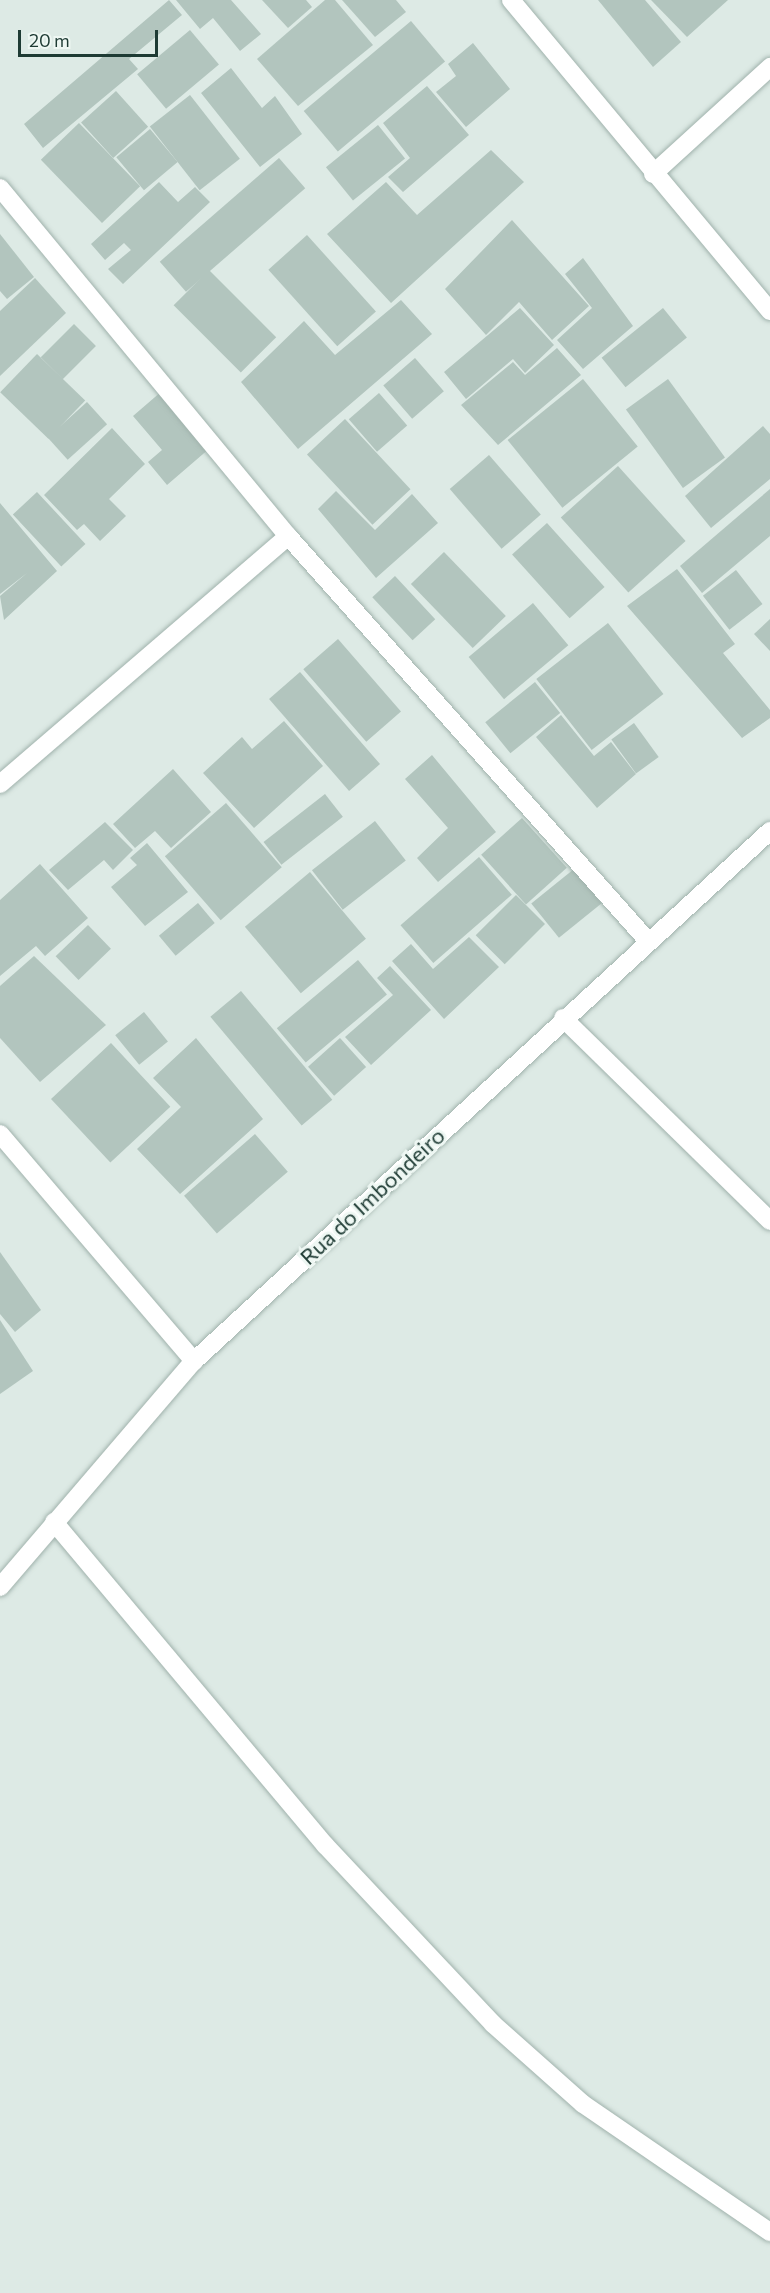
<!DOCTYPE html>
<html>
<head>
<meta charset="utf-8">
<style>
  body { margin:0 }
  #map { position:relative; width:770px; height:2293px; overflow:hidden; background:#ddeae5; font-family:Commissioner,sans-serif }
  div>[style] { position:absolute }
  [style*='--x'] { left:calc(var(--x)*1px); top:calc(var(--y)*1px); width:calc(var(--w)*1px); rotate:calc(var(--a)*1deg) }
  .building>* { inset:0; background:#b2c5be; transform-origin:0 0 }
  .roads { filter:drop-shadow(0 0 2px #a0b2ac) drop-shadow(0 0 2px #a0b2ac) }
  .street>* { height:18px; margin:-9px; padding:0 9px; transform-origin:9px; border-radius:9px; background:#fff }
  span { translate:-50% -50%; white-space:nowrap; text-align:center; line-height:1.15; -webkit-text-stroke:6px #eef7f3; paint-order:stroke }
  .street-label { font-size:22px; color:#1e3b34 }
  .scale { position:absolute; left:18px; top:30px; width:140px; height:27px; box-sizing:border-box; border:3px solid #1e3b34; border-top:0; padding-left:8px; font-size:18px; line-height:21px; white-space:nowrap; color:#1e3b34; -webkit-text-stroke:4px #eef7f3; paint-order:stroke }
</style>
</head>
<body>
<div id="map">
  <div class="building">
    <div style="clip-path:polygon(169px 0,182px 15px,129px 59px,138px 69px,43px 148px,24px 124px)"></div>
    <div style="clip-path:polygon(176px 0,231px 0,261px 34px,240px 51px,213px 18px,200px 29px)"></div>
    <div style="clip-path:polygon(262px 0,306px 0,312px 7px,288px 28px)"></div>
    <div style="clip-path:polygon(325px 0,335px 0,373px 45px,298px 106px,257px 59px)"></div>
    <div style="clip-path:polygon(342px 0,396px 0,406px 12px,375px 37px)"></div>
    <div style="clip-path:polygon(598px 0,645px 0,681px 42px,653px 67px)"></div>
    <div style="clip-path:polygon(651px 0,728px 0,687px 37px)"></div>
    <div style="left:411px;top:21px;width:53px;height:140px;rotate:50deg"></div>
    <div style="left:190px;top:30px;width:45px;height:69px;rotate:50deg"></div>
    <div style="clip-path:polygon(473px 43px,510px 89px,466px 127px,436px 92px,456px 76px,448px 64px)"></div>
    <div style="clip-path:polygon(231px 68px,262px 108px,275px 96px,302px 134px,260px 167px,201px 93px)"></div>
    <div style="clip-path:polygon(427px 86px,469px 135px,403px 192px,388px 177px,410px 158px,383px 123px)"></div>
    <div style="left:116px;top:91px;width:48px;height:47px;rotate:48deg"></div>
    <div style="left:190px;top:95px;width:81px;height:51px;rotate:52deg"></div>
    <div style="left:79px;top:123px;width:88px;height:53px;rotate:46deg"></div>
    <div style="left:378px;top:125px;width:43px;height:67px;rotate:51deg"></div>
    <div style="left:150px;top:129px;width:43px;height:44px;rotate:50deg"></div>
    <div style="clip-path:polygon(491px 150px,524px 182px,391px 303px,327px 234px,386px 182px,417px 215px)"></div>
    <div style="left:279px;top:158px;width:40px;height:158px;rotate:49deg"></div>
    <div style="clip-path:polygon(159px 182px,178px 202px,195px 187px,210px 202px,123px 284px,108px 269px,131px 250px,124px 243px,105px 260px,91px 244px)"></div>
    <div style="clip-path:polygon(512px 220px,589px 306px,552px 340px,519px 302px,486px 335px,445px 289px)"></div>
    <div style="clip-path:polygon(0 234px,34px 277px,7px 299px,0 291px)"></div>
    <div style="left:307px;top:235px;width:103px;height:52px;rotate:48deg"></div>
    <div style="clip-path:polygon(583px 258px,633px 326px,583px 369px,557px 340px,592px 308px,565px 274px)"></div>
    <div style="left:209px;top:270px;width:95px;height:50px;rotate:45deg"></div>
    <div style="clip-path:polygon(35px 278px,66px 313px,0 376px,0 311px)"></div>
    <div style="clip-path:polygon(401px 300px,432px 334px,298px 449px,241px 382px,304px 321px,335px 355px)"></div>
    <div style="clip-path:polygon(520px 308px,554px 345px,525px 373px,513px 359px,466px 399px,444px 372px)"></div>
    <div style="left:663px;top:308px;width:38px;height:79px;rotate:51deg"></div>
    <div style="left:74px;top:324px;width:31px;height:47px;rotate:45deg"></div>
    <div style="clip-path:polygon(557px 348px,581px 375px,498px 445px,461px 405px,513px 362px,525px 375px)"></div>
    <div style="left:37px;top:354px;width:67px;height:53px;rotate:44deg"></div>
    <div style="left:415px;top:358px;width:44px;height:42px;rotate:49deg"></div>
    <div style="left:583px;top:379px;width:87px;height:97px;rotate:51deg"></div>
    <div style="left:668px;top:379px;width:97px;height:52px;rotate:54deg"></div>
    <div style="clip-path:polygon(162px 391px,210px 448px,167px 485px,148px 462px,162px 450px,133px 416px)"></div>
    <div style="left:379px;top:393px;width:43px;height:40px;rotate:49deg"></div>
    <div style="left:87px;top:402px;width:30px;height:53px;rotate:48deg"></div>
    <div style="left:345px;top:419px;width:96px;height:52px;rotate:47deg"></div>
    <div style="clip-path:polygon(763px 426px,770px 434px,770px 479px,711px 528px,685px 496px)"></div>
    <div style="clip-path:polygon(112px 428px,145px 464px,109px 499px,126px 516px,100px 541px,84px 524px,77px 530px,44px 495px)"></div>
    <div style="left:489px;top:455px;width:79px;height:52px;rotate:49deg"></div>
    <div style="left:618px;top:466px;width:101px;height:77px;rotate:48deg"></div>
    <div style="clip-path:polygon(770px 489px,770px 536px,702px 593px,680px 566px)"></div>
    <div style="clip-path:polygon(336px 491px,375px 530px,412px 494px,438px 523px,376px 578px,318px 509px)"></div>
    <div style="left:37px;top:492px;width:71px;height:33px;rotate:47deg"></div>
    <div style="clip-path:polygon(0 503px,57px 571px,4px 620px,0 596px,27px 573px,0 594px)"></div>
    <div style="left:547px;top:523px;width:86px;height:47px;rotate:48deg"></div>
    <div style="left:444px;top:552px;width:89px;height:46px;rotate:46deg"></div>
    <div style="clip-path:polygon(677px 569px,735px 644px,723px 653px,770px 710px,770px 718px,742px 738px,627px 606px)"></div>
    <div style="left:736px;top:570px;width:43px;height:42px;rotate:52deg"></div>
    <div style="left:395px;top:576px;width:59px;height:31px;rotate:47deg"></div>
    <div style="left:533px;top:603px;width:55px;height:84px;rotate:50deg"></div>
    <div style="clip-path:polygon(770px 619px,770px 651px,754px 634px)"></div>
    <div style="left:608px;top:623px;width:90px;height:91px;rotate:52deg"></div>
    <div style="left:338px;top:639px;width:96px;height:46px;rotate:49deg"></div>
    <div style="left:300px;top:672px;width:122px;height:41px;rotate:49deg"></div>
    <div style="left:535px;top:682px;width:40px;height:64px;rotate:51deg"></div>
    <div style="clip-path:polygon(561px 715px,594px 756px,611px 742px,636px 774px,597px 808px,536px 737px)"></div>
    <div style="clip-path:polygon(284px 721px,323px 766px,254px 828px,203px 773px,242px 737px,252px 749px)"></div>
    <div style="left:634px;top:723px;width:42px;height:28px;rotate:54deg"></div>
    <div style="clip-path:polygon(432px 755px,496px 832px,438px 882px,417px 858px,448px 828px,405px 779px)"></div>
    <div style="clip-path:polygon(173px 769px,211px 812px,171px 848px,155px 831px,135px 848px,113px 824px)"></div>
    <div style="left:325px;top:794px;width:29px;height:78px;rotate:52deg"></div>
    <div style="left:226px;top:803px;width:85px;height:81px;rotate:49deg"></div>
    <div style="left:522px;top:818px;width:67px;height:55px;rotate:48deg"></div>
    <div style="left:375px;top:821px;width:50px;height:80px;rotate:52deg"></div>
    <div style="clip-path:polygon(105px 822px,133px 850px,113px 870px,104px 860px,68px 890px,49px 870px)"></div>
    <div style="clip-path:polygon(147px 843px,188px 892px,145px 926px,111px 887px,137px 865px,130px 858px)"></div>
    <div style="left:479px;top:857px;width:50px;height:104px;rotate:49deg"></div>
    <div style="clip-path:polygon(40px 864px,88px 918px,45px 956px,36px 946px,0 976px,0 900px)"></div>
    <div style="left:574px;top:869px;width:44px;height:55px;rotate:51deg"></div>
    <div style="left:310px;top:872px;width:87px;height:85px;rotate:50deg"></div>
    <div style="left:516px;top:895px;width:41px;height:57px;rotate:45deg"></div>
    <div style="left:198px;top:903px;width:26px;height:51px;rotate:50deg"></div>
    <div style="left:88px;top:925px;width:33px;height:45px;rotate:46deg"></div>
    <div style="clip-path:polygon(469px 937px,499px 967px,444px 1019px,392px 961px,411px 944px,433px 969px)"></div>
    <div style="clip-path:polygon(34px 956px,106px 1025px,40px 1082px,0 1038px,0 986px)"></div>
    <div style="left:358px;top:960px;width:45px;height:106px;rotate:50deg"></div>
    <div style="clip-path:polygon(390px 966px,431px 1010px,371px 1065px,345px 1037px,393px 995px,377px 978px)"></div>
    <div style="left:241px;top:991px;width:142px;height:40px;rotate:50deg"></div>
    <div style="left:144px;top:1012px;width:38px;height:37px;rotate:51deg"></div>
    <div style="clip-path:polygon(196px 1038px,263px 1119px,180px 1194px,137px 1149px,181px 1107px,153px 1078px)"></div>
    <div style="left:340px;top:1038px;width:39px;height:43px;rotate:48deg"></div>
    <div style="left:111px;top:1043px;width:87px;height:82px;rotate:47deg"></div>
    <div style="left:255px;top:1134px;width:50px;height:94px;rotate:49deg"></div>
    <div style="clip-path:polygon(0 1252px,41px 1310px,15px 1332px,0 1314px)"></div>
    <div style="clip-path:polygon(0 1320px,33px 1371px,0 1394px)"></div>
  </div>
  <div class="roads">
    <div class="street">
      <div style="--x:511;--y:0;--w:405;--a:50.2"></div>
      <div style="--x:653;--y:174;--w:159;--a:-42.4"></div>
      <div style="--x:0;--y:188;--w:452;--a:50.4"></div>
      <div style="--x:288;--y:536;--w:542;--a:48.37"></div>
      <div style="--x:0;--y:784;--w:380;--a:-40.7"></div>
      <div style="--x:563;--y:1018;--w:290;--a:44.4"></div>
      <div style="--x:0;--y:1134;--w:299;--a:49.5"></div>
      <div style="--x:54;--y:1522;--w:422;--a:50"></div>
      <div style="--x:325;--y:1845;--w:245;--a:46.8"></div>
      <div style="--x:493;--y:2024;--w:120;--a:41.6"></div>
      <div style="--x:583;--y:2104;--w:227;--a:34.4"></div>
      <div style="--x:0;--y:1587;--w:298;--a:-49.4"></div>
      <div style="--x:194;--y:1361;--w:783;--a:-42.62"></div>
    </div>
  </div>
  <div class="street-label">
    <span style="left:372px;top:1196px;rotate:-43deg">Rua do Imbondeiro</span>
  </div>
  <div class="scale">20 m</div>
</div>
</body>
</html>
